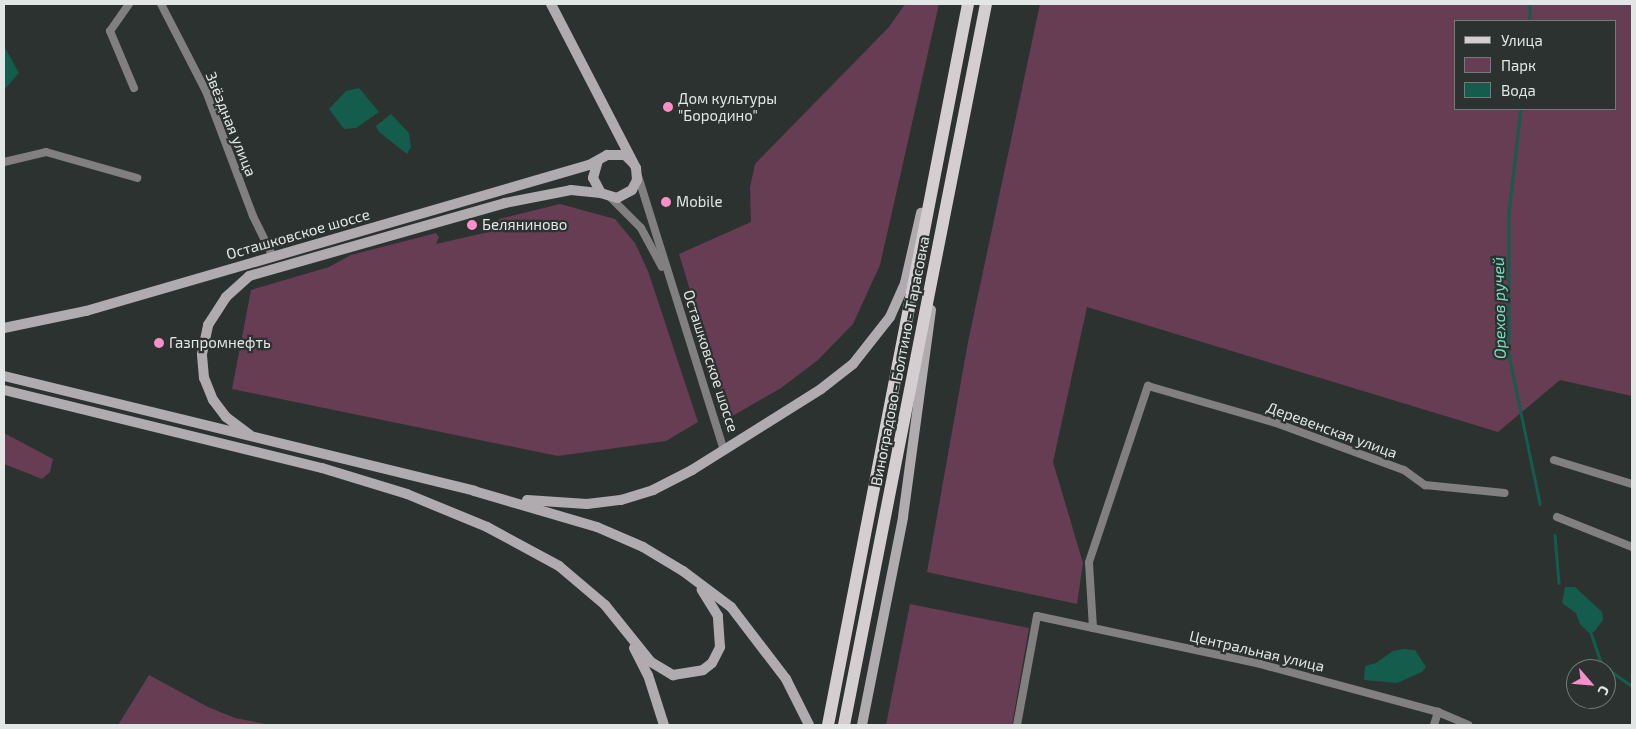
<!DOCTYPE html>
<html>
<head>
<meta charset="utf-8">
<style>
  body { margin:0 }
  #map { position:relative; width:1636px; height:729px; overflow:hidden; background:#2c3230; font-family:"Exo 2",sans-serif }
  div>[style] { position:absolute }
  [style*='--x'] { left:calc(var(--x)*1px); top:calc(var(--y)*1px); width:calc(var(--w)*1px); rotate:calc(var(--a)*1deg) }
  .green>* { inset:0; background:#663d53 }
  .water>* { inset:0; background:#145c4c }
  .stream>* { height:2.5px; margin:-1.25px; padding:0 1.25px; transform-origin:1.25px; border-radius:1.25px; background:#145c4c }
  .street>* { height:8px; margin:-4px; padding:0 4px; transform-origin:4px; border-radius:4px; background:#827f80 }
  .secondary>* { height:10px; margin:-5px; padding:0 5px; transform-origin:5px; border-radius:5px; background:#b0abae }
  .primary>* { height:12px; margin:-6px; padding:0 6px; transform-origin:6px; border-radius:6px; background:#d4ced1 }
  .dots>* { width:14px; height:14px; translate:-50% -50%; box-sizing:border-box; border:2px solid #2c3230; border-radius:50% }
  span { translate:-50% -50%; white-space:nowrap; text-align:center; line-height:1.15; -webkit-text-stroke:4.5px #2c3230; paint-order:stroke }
  .poi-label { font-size:15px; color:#e2e6e4 }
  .left { translate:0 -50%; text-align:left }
  .street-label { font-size:15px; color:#e2e6e4 }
  .water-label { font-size:16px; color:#78ddc3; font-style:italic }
  .frame { position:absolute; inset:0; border:5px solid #e2e6e4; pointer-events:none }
  .legend { position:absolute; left:1454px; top:20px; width:162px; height:90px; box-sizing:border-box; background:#2c3230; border:1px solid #757a78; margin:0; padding:6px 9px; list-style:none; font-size:15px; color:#e2e6e4 }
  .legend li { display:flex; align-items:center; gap:10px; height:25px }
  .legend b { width:25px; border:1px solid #757a78 }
  .north { position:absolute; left:1566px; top:659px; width:50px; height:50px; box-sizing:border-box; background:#2c3230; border:1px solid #757a78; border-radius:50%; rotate:117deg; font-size:14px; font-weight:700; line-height:20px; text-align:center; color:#e2e6e4 }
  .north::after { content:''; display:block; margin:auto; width:18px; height:22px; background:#f98fc9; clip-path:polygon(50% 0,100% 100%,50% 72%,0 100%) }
</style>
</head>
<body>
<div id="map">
  <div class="green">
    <div style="clip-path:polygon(905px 4px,939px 4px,880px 265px,853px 324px,818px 360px,781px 388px,729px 418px,679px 254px,751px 222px,750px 187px,755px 164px,889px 27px)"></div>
    <div style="clip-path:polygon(evenodd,1040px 4px,1632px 4px,1632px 396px,1560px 380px,1498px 432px,1087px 307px,1053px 462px,1083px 563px,1077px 604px,927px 572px,968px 342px,1040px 4px,1615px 21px,1615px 109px,1455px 109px,1455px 21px,1615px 21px)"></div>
    <div style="clip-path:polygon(560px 204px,615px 219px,635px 243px,648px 271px,698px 422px,666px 441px,558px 456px,232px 389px,251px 290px,329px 267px,351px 255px,436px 233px,439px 237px,436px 244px,493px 231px,499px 219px)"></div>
    <div style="clip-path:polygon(4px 433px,53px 459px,50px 472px,42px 479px,4px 464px)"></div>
    <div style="clip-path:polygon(910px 604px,1029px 628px,1012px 725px,886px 725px)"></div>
    <div style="clip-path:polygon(149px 675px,208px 707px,235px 718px,271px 725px,118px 725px)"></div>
  </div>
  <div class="water">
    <div style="clip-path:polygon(4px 46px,19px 73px,4px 90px)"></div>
    <div style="clip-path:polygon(359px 88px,379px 112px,356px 128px,344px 129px,329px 109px,346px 91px)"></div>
    <div style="clip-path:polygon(391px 114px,409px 133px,411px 147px,407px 154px,379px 132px,376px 126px)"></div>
    <div style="clip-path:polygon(1565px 587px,1575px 587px,1602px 612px,1603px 620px,1594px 632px,1589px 633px,1580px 624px,1576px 613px,1562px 603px)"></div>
    <div style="clip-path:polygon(1404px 649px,1415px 650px,1426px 667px,1422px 672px,1397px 683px,1364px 680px,1365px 666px,1376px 663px,1393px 651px)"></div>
  </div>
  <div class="stream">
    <div style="--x:1529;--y:21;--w:17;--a:-87"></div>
    <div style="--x:1521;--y:109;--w:104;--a:96.6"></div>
    <div style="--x:1509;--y:212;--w:143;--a:90"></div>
    <div style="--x:1509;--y:355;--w:152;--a:78.2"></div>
    <div style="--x:1555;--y:535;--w:48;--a:85.2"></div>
    <div style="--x:1590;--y:630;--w:37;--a:71"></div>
    <div style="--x:1602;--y:665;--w:37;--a:35"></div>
  </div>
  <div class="street">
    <div style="--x:129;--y:4;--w:33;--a:125"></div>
    <div style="--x:110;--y:31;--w:62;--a:67.2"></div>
    <div style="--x:161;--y:4;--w:98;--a:62.7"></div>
    <div style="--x:206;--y:91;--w:134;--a:69.4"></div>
    <div style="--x:253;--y:216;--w:46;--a:64"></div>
    <div style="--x:4;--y:162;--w:43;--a:-13.4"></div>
    <div style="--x:46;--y:152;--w:95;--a:15.9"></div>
    <div style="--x:638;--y:176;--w:288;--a:72.6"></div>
    <div style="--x:611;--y:198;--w:42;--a:45"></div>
    <div style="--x:641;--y:228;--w:44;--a:61.7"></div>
    <div style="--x:1554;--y:460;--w:82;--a:17.1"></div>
    <div style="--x:1557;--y:517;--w:81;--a:21.8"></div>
    <div style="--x:1093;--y:628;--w:66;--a:-93.5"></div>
    <div style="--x:1089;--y:562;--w:186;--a:-71.5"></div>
    <div style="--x:1148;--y:386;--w:133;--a:16.1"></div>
    <div style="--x:1276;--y:423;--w:136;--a:20.2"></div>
    <div style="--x:1404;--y:470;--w:26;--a:36"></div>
    <div style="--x:1425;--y:485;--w:80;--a:5.7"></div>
    <div style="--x:1017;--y:725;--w:111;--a:-79.6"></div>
    <div style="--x:1037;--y:616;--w:228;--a:12.1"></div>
    <div style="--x:1260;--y:664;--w:184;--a:15.1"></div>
    <div style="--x:1438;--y:712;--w:33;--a:23"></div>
    <div style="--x:1434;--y:725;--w:14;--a:-73"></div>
  </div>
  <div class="secondary">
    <div style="--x:551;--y:4;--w:185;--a:62.6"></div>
    <div style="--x:636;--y:168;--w:12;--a:85"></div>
    <div style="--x:637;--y:180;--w:11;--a:117"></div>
    <div style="--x:632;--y:190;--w:17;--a:152"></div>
    <div style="--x:617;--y:198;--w:17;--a:-163"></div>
    <div style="--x:601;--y:193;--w:17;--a:-118"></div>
    <div style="--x:593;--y:178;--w:18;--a:-74"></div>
    <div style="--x:4;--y:328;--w:84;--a:-11.7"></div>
    <div style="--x:86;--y:311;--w:524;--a:-16.19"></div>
    <div style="--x:589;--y:165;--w:21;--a:-29"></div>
    <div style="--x:607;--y:155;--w:18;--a:0"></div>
    <div style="--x:625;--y:155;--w:11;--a:45"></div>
    <div style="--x:4;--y:376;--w:484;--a:13.7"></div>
    <div style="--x:474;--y:491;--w:128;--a:16.3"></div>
    <div style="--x:597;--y:527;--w:50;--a:23.5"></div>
    <div style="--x:643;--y:547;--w:47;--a:31"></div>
    <div style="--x:683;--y:571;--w:60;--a:36.9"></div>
    <div style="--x:731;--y:607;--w:91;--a:52.6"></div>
    <div style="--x:786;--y:679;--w:51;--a:63.4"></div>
    <div style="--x:4;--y:390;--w:327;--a:13.8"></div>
    <div style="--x:322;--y:468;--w:89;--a:17"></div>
    <div style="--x:407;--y:494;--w:87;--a:22.4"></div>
    <div style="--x:487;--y:527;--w:82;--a:28.4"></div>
    <div style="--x:559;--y:566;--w:60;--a:40.3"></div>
    <div style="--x:605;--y:605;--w:73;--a:51.1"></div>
    <div style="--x:651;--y:662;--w:26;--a:31"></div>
    <div style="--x:673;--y:675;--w:30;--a:-9"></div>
    <div style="--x:703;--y:670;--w:11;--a:-38"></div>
    <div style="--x:712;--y:663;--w:18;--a:-63"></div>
    <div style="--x:720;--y:647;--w:31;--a:-94"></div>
    <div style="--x:718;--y:616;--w:31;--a:-122"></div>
    <div style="--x:250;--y:435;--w:30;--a:-143"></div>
    <div style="--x:226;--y:417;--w:21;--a:-127"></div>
    <div style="--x:213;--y:400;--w:24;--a:-112"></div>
    <div style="--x:204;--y:378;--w:24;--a:-95"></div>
    <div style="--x:202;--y:354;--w:30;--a:-78"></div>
    <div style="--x:208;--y:325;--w:33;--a:-57"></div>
    <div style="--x:226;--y:297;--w:31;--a:-42"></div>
    <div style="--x:249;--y:276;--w:266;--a:-15.9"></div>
    <div style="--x:505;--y:203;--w:67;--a:-11.1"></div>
    <div style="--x:571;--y:190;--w:30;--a:6"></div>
    <div style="--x:527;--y:500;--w:60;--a:3.8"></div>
    <div style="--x:587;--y:504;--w:34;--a:-7"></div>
    <div style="--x:621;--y:500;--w:34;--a:-17"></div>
    <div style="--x:653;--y:490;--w:44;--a:-27.1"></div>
    <div style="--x:692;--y:470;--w:152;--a:-32.1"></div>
    <div style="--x:821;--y:389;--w:41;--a:-38"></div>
    <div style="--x:853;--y:364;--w:60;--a:-51.8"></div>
    <div style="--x:890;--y:317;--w:37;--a:-66"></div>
    <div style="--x:905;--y:283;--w:72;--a:-77.1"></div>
    <div style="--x:634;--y:648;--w:30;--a:63"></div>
    <div style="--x:648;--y:675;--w:52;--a:72.3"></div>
    <div style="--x:862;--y:725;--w:212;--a:-78.8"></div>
    <div style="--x:903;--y:517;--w:209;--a:-82.3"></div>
  </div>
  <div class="primary">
    <div style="--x:828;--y:725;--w:734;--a:-79.01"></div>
    <div style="--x:844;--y:725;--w:735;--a:-78.86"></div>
  </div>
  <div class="dots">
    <div style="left:668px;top:107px;background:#f98fc9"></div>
    <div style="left:666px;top:202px;background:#f98fc9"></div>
    <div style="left:472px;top:225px;background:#f98fc9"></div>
    <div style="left:159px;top:343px;background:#f98fc9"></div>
  </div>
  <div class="poi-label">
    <span class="left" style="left:678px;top:107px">Дом культуры<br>"Бородино"</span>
    <span class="left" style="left:676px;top:202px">Mobile</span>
    <span class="left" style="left:482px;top:225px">Беляниново</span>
    <span class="left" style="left:169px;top:343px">Газпромнефть</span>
  </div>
  <div class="street-label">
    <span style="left:231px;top:124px;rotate:68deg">Звёздная улица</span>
    <span style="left:298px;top:234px;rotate:-16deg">Осташковское шоссе</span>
    <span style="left:711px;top:361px;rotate:72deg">Осташковское шоссе</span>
    <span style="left:900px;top:361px;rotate:-79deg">Виноградово - Болтино - Тарасовка</span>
    <span style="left:1332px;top:430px;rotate:20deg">Деревенская улица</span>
    <span style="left:1257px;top:651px;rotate:13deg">Центральная улица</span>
  </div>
  <div class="water-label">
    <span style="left:1499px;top:308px;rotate:-91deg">Орехов ручей</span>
  </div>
  <div class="frame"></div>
  <ul class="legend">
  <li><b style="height:6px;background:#d4ced1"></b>Улица</li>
  <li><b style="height:14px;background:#663d53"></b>Парк</li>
  <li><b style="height:14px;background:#145c4c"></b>Вода</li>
  </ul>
  <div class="north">С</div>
</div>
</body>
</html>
